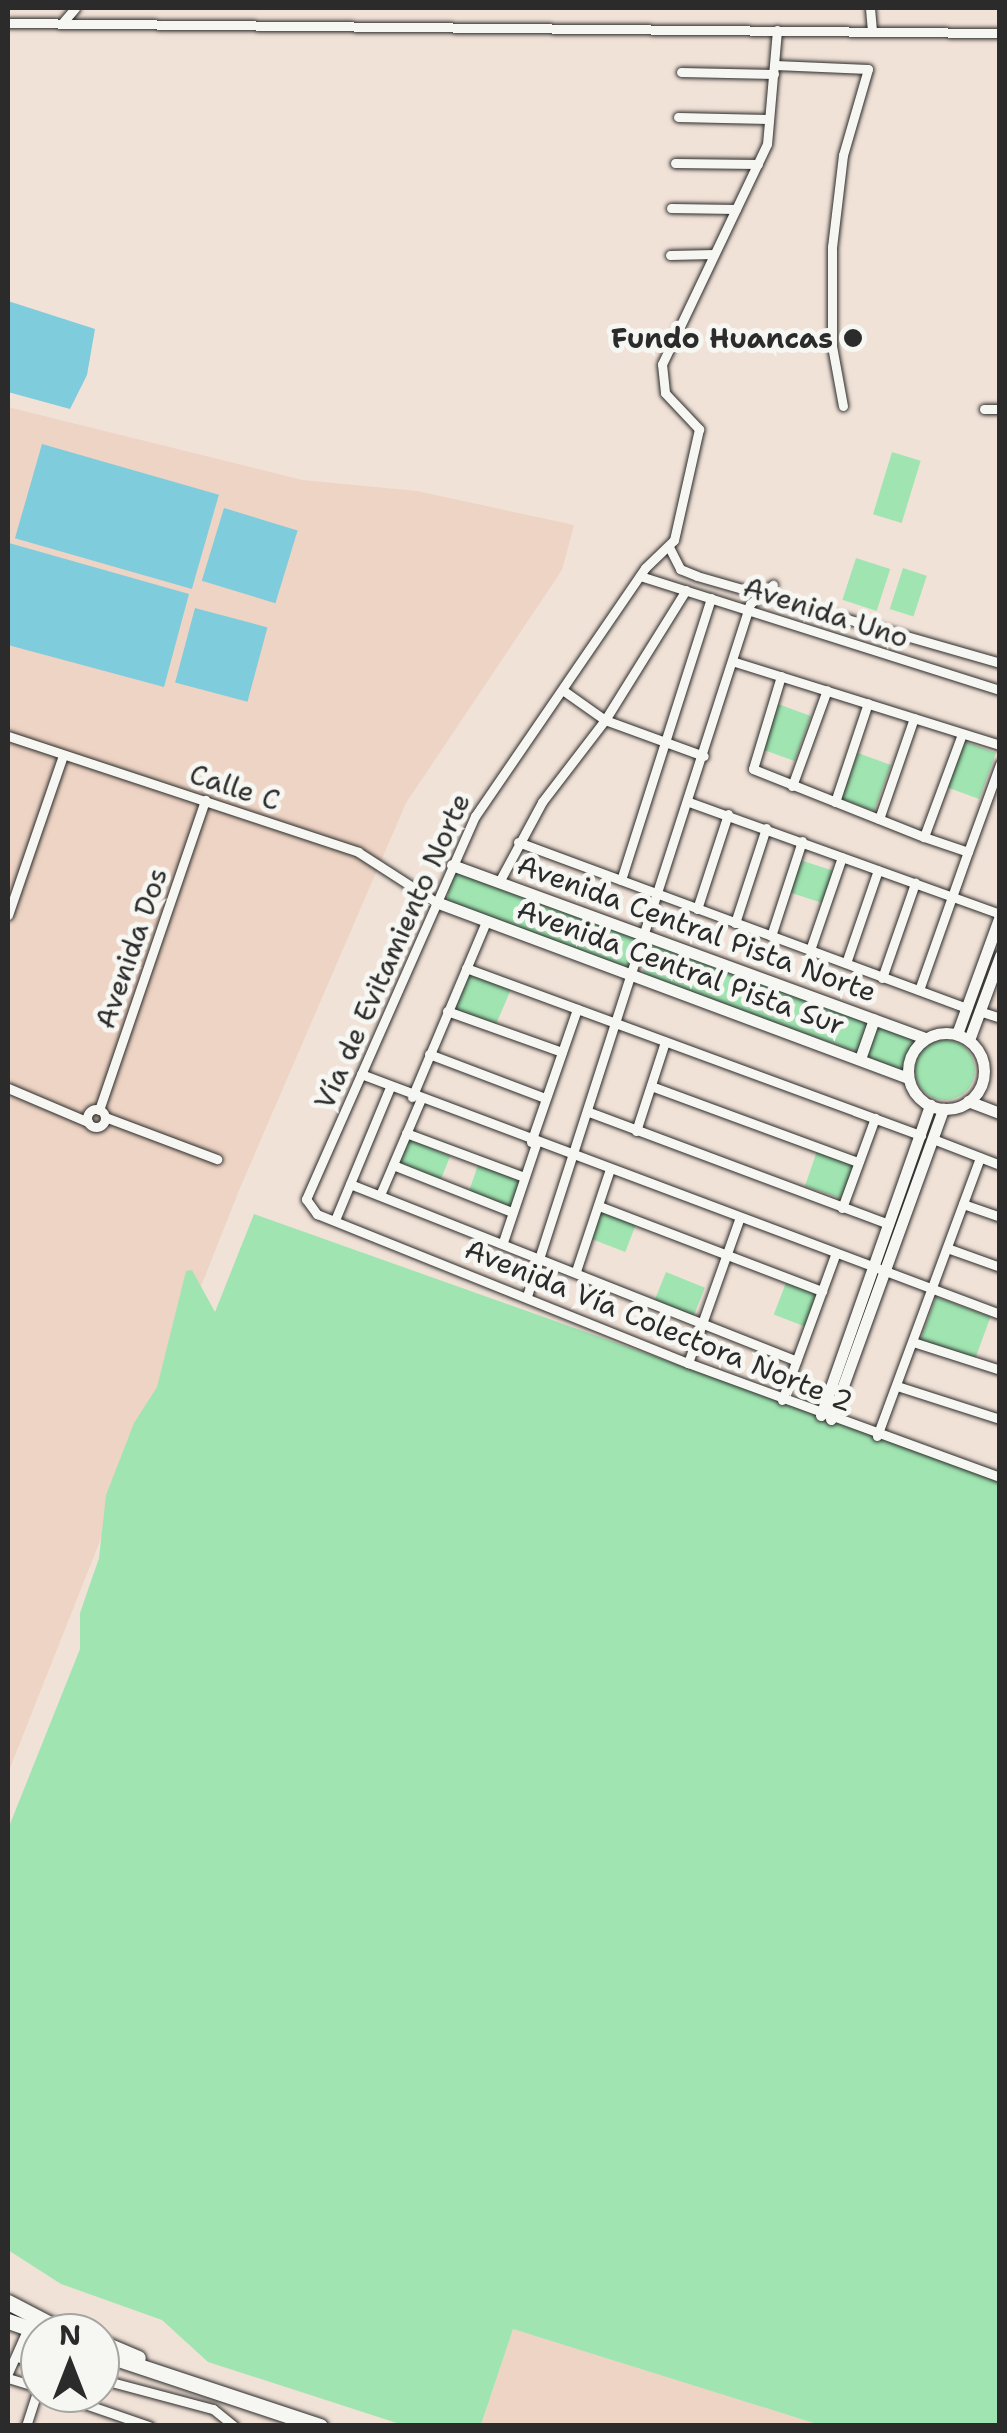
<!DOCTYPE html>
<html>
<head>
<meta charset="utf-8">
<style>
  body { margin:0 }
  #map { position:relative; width:1007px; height:2433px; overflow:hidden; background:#f1e2d7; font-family:"Shantell Sans",sans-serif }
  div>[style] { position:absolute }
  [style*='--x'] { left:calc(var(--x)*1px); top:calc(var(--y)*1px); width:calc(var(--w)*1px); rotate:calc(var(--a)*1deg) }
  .built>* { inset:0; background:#eed4c4 }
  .green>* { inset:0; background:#a0e5b1; transform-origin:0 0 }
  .round { border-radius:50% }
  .water>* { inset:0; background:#7fccdd; transform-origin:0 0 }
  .roads { filter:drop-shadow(0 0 2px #2b2b2b) drop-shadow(0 0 2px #2b2b2b) }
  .minor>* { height:9px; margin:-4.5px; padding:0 4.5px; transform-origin:4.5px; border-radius:4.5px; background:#f6f6f2 }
  .minor>.ring { margin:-4.5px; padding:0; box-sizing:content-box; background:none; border:9px solid #f6f6f2; border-radius:50% }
  .tertiary>* { height:11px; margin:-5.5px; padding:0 5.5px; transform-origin:5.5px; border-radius:5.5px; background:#f6f6f2 }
  .tertiary>.ring { margin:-5.5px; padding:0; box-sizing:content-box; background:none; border:11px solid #f6f6f2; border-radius:50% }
  .trunk>* { height:15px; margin:-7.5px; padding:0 7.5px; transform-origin:7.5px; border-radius:7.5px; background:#f6f6f2 }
  .motorway>* { height:15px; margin:-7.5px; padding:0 7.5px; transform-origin:7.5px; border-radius:7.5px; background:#f6f6f2 }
  .dots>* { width:28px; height:28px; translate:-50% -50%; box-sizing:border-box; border:5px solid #f6f6f2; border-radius:50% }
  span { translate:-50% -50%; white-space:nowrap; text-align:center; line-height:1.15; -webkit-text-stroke:10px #f6f6f2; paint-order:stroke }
  .poi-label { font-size:28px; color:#2b2b2b; font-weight:700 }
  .right { translate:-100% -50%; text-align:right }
  .street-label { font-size:28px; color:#2b2b2b }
  .frame { position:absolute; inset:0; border:10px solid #2b2b2b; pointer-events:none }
  .north { position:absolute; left:20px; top:2313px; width:100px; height:100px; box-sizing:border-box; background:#f6f6f2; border:2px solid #a5a5a2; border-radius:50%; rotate:0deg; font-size:28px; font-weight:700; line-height:40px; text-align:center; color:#2b2b2b }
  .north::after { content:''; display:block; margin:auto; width:35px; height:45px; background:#2b2b2b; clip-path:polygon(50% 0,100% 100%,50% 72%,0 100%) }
</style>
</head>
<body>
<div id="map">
  <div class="built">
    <div style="clip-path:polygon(8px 407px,302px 480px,417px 491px,574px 525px,562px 570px,406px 803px,240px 1188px,8px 1773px)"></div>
    <div style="clip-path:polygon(513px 2329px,820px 2425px,481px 2426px)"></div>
  </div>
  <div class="green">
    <div style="left:892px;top:452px;width:30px;height:65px;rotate:17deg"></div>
    <div style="left:856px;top:558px;width:36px;height:44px;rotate:18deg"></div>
    <div style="left:903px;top:568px;width:25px;height:43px;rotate:18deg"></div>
    <div style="left:778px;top:704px;width:35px;height:48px;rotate:20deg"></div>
    <div style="left:963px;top:741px;width:35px;height:49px;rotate:20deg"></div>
    <div style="left:858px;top:753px;width:35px;height:49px;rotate:20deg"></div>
    <div style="left:800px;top:860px;width:35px;height:34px;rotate:18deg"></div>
    <div style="clip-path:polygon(459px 870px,640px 938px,629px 968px,447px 903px,451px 873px)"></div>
    <div style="clip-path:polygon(654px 942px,861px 1017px,868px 1023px,857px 1052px,642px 976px,647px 945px)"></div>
    <div style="left:470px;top:973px;width:44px;height:41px;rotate:23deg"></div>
    <div style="clip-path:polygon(882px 1026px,918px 1041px,906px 1073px,866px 1056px,874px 1029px)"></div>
    <div class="round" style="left:915px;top:1040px;width:60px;height:60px"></div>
    <div style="left:403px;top:1137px;width:51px;height:33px;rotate:22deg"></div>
    <div style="left:817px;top:1151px;width:40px;height:37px;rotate:19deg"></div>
    <div style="left:478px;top:1165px;width:46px;height:33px;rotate:19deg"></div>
    <div style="left:600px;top:1209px;width:39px;height:31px;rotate:21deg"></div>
    <div style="clip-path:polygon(254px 1214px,999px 1479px,999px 2425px,820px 2425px,513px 2329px,481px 2425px,403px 2425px,208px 2362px,162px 2320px,61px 2284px,8px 2250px,8px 1829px,80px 1649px,80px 1613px,99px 1558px,106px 1495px,134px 1423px,157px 1387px,186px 1271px,192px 1270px,215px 1312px)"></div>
    <div style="left:666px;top:1272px;width:42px;height:31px;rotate:22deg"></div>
    <div style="left:787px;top:1280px;width:34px;height:37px;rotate:21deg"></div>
    <div style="left:936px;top:1297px;width:58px;height:46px;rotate:20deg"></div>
  </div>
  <div class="water">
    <div style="clip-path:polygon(8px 301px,95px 329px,87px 375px,70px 409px,8px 392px)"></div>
    <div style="left:42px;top:444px;width:184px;height:98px;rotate:16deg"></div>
    <div style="left:224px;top:508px;width:77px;height:76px;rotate:17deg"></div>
    <div style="clip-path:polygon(9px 543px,189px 594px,164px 687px,8px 645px)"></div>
    <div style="left:195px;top:608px;width:75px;height:77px;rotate:15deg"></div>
  </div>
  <div class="roads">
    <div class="minor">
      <div style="--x:870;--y:8;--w:23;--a:85"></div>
      <div style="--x:63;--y:22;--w:18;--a:-49"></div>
      <div style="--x:8;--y:23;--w:992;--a:0.58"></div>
      <div style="--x:777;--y:30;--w:114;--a:95"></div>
      <div style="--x:767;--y:144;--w:244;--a:115.5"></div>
      <div style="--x:662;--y:364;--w:29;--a:84"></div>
      <div style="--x:665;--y:393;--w:50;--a:46.6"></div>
      <div style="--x:699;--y:429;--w:114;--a:102.7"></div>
      <div style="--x:674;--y:540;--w:40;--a:136"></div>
      <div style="--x:645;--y:568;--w:301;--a:124.4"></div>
      <div style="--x:475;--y:816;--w:419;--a:113.8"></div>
      <div style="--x:306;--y:1199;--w:19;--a:54"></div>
      <div style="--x:317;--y:1214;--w:400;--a:21.9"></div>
      <div style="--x:688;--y:1363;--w:332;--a:20.1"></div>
      <div style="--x:775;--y:65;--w:93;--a:2.5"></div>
      <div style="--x:868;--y:69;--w:90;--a:106.2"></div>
      <div style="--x:843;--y:155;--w:93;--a:96.8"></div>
      <div style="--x:832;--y:247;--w:99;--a:90"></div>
      <div style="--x:832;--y:346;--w:61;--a:79.6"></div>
      <div style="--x:681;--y:72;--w:93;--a:1.2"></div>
      <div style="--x:678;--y:117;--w:90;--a:1.3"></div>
      <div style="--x:675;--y:163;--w:83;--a:0.7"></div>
      <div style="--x:671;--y:208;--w:65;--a:0.9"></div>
      <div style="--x:670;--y:255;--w:44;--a:-1.3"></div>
      <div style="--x:984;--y:409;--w:16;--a:0"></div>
      <div style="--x:669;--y:547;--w:25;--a:63"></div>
      <div style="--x:680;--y:569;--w:18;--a:22"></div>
      <div style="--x:697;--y:576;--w:315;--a:16"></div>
      <div style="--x:640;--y:576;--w:378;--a:17.6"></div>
      <div style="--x:735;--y:662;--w:278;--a:17.4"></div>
      <div style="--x:781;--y:676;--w:97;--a:106.8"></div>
      <div style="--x:753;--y:769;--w:184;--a:21.7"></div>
      <div style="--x:564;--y:691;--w:50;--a:35.3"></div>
      <div style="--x:605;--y:720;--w:105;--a:20"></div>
      <div style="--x:962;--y:734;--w:110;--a:110.3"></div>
      <div style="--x:924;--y:837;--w:46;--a:18.8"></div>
      <div style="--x:968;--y:852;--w:94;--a:-70"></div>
      <div style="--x:8;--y:736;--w:369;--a:18.3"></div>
      <div style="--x:358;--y:852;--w:93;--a:32.7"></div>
      <div style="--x:792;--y:786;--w:102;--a:-70"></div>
      <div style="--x:689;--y:802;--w:331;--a:19.8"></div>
      <div style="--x:835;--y:802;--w:104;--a:-71.6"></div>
      <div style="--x:879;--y:819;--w:107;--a:-70.9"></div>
      <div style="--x:518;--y:842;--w:479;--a:20.3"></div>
      <div style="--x:621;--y:880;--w:296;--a:-72.3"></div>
      <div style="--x:499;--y:882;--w:91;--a:-61.7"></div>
      <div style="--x:542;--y:802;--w:103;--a:-52.5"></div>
      <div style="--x:605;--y:720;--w:153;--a:-58.1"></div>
      <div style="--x:697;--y:909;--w:100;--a:-71.9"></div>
      <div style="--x:8;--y:915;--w:169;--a:-71"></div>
      <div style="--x:735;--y:923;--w:100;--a:-71.9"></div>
      <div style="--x:771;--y:936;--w:100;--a:-71.9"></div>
      <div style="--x:810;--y:950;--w:98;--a:-71"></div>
      <div style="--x:846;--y:963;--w:98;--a:-71"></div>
      <div style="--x:466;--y:968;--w:485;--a:20.2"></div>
      <div style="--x:882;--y:978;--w:101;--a:-70.8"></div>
      <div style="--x:919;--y:990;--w:146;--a:-70.5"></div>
      <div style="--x:447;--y:1011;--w:122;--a:19.6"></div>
      <div style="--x:979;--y:1011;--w:22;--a:18"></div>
      <div style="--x:429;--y:1054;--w:124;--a:20.8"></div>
      <div style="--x:361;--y:1074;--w:683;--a:20.59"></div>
      <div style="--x:651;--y:1086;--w:221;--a:20.2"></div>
      <div style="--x:8;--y:1088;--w:87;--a:23"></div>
      <div style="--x:412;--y:1097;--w:190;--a:-67.1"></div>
      <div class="ring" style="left:87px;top:1109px;width:9px;height:9px"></div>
      <div style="--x:99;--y:1110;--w:328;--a:-71.1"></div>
      <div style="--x:589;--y:1112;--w:320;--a:20.5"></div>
      <div style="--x:105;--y:1117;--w:120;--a:20.6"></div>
      <div style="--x:636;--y:1131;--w:94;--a:-72"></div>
      <div style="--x:406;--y:1133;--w:126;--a:20.4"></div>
      <div style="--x:933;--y:1139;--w:72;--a:21.2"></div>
      <div style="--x:531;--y:1142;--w:141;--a:-70.9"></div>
      <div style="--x:393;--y:1165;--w:128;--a:21.6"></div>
      <div style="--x:350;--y:1184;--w:480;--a:21.6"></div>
      <div style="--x:380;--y:1195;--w:104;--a:-66.9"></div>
      <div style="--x:963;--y:1204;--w:39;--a:19"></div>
      <div style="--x:599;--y:1206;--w:239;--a:20.9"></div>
      <div style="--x:842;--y:1208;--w:96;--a:-69.9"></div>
      <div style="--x:335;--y:1220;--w:144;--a:-67.5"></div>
      <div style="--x:503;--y:1242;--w:103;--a:-71.4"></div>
      <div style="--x:947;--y:1248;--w:56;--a:19.7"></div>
      <div style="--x:576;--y:1271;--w:104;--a:-71.6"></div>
      <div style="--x:527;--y:1296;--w:727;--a:-72.14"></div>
      <div style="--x:750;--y:604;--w:30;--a:-40"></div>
      <div style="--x:913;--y:1342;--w:91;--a:17.8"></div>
      <div style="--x:688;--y:1363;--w:152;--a:-70.4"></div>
      <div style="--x:897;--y:1386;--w:108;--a:17.8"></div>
      <div style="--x:782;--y:1400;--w:154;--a:-69.9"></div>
      <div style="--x:877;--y:1436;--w:297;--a:-69.7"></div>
      <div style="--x:17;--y:2357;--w:24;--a:17"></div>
      <div style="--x:8;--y:2373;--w:49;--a:-66"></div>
      <div style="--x:8;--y:2378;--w:34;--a:17"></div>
      <div style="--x:100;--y:2379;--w:117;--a:14.9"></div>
      <div style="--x:213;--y:2409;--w:27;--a:39"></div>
      <div style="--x:53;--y:2393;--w:102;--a:19"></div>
      <div style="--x:26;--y:2426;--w:40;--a:-72"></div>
    </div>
    <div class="tertiary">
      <div style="--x:452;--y:865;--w:504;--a:20.09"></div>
      <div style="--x:436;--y:902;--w:504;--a:20.45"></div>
      <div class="ring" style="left:908px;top:1033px;width:65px;height:65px"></div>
      <div style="--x:957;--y:1034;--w:126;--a:-70"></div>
      <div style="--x:969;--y:1040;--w:90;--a:-69.7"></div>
      <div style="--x:860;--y:1059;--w:42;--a:-70.7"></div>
      <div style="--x:968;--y:1101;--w:34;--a:21"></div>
      <div style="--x:821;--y:1415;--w:329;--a:-70.6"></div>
      <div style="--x:831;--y:1419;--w:330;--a:-70.1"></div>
    </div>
    <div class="trunk">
      <div style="--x:8;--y:2321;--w:37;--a:19"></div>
      <div style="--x:41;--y:2321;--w:36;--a:19"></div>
      <div style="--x:100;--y:2342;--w:41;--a:22.8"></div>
      <div style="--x:100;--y:2353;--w:232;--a:18.4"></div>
    </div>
    <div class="motorway">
      <div style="--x:8;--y:2302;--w:50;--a:27.6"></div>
    </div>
  </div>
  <div class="dots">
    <div style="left:853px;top:338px;background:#2b2b2b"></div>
  </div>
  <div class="poi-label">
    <span class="right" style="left:833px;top:338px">Fundo Huancas</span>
  </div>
  <div class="street-label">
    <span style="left:826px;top:612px;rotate:18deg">Avenida Uno</span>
    <span style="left:235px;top:787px;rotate:18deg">Calle C</span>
    <span style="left:697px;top:928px;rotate:20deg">Avenida Central Pista Norte</span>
    <span style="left:131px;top:948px;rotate:-71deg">Avenida Dos</span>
    <span style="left:392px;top:951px;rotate:-66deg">Vía de Evitamiento Norte</span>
    <span style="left:681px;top:967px;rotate:20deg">Avenida Central Pista Sur</span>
    <span style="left:659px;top:1325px;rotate:22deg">Avenida Vía Colectora Norte 2</span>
  </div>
  <div class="frame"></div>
  <div class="north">N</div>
</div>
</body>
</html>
